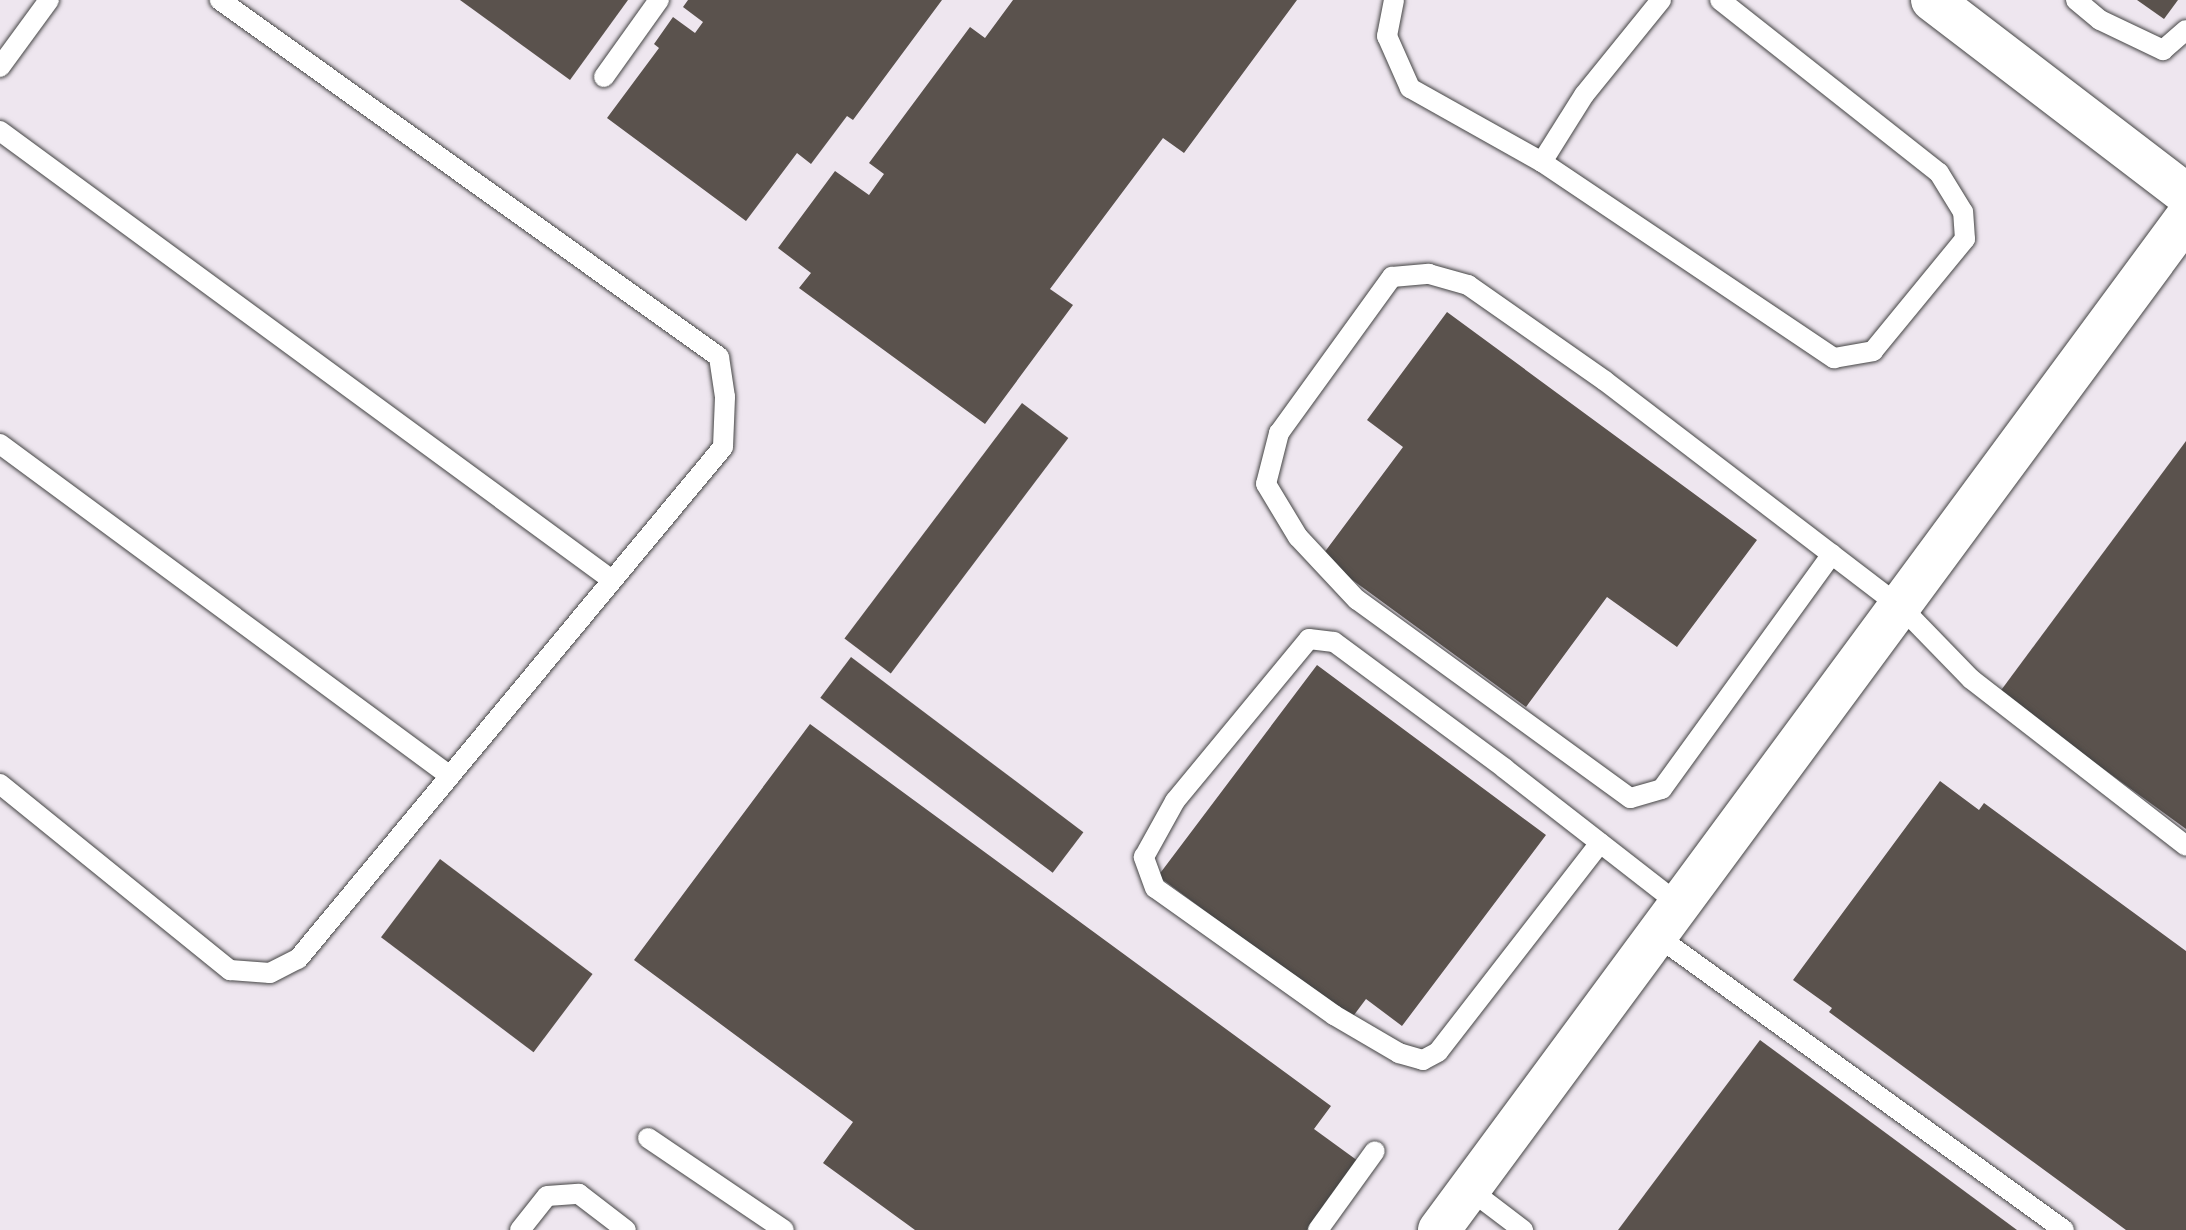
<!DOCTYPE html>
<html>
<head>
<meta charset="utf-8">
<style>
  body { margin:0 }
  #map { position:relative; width:2186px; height:1230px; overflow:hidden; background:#fffdf5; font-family:"Source Serif 4",serif }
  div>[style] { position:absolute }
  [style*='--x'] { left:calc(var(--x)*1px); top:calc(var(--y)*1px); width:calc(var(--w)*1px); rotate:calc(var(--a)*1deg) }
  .industrial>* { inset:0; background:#eee6ef; transform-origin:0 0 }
  .building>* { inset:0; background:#5a524d; transform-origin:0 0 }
  .roads { filter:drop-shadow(0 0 2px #444) drop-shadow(0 0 2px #444) }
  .service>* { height:20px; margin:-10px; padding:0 10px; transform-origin:10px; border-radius:10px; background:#fff }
  .minor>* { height:42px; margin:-21px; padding:0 21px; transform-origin:21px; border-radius:21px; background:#fff }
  span { translate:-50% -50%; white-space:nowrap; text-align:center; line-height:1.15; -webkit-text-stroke:8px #fff; paint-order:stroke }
</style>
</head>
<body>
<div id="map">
  <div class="industrial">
    <div style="left:0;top:0;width:2186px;height:1230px"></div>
  </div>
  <div class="building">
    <div style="clip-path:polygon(460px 0,628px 0,570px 80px)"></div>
    <div style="clip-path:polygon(688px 0,942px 0,853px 120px,847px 116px,811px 164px,797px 153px,746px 221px,607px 118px,659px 48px,654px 44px,673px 17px,695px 33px,703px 22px,683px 7px)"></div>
    <div style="clip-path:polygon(1013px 0,1297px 0,1184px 153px,1163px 138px,1050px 289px,1073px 305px,985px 424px,799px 288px,811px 273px,778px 248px,835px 171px,869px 195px,884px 174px,869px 163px,970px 27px,985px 38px)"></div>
    <div style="clip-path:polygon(2137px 0,2178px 0,2164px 19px)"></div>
    <div style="clip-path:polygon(1447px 312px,1757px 540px,1677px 647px,1607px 597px,1526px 707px,1321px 557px,1403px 447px,1367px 420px)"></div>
    <div style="left:1022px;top:403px;width:58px;height:295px;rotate:37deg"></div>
    <div style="clip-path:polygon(2186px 441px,2186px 829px,1999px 693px)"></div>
    <div style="left:851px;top:657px;width:291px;height:51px;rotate:37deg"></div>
    <div style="clip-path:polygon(1317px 665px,1546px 835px,1402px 1026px,1366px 999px,1351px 1019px,1158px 876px)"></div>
    <div style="clip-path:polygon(810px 724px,1331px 1106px,1314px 1129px,1358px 1161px,1307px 1230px,915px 1230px,823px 1163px,853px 1122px,634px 960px)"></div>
    <div style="clip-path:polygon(1940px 781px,1979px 810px,1984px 803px,2186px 951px,2186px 1230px,2126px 1230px,1829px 1012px,1832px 1008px,1793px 980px)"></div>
    <div style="left:440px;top:859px;width:191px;height:98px;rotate:37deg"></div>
    <div style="clip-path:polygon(1760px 1040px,2017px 1230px,1618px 1230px)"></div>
  </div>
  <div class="roads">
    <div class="service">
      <div style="--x:1394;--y:0;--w:37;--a:101"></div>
      <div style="--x:1387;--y:36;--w:57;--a:66.1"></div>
      <div style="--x:1410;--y:88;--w:151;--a:29.3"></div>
      <div style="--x:1661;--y:0;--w:122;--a:129"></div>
      <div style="--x:1584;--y:95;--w:79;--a:122.1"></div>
      <div style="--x:1542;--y:162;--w:352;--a:33.9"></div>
      <div style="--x:1834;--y:358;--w:40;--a:-10"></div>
      <div style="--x:1873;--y:351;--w:145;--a:-50.6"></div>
      <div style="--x:1965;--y:239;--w:27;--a:-94"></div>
      <div style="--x:1963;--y:212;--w:46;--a:-121.6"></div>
      <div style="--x:1939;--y:173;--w:279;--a:-141.7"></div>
      <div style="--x:2076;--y:0;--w:31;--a:40"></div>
      <div style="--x:2100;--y:20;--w:70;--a:25.5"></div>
      <div style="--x:2163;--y:50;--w:30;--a:-41"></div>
      <div style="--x:0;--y:67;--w:83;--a:-53.8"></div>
      <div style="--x:604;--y:77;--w:95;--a:-54.5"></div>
      <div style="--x:0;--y:131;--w:759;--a:36.27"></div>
      <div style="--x:0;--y:444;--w:559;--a:36.42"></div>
      <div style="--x:1832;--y:554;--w:290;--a:125.9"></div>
      <div style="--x:1662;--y:789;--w:33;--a:164"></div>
      <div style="--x:1630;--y:798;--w:337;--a:-144"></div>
      <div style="--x:1357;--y:600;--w:86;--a:-133.1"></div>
      <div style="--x:1298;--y:537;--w:62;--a:-121.1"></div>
      <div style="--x:1266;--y:484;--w:53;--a:-75.7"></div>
      <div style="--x:1279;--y:433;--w:193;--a:-54.1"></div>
      <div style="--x:1392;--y:277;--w:37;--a:-5"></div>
      <div style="--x:1429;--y:274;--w:41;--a:15.8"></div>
      <div style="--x:1468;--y:285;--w:167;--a:35"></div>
      <div style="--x:1605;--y:381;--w:372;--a:37.4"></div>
      <div style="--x:1901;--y:607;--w:100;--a:45.8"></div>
      <div style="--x:1971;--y:679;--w:272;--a:37.8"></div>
      <div style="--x:0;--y:784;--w:296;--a:39"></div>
      <div style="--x:230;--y:970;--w:40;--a:4.3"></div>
      <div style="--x:270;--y:973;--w:31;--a:-27"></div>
      <div style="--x:298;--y:959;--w:665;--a:-50.3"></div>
      <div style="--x:723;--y:447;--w:50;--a:-87.7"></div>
      <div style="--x:725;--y:397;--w:40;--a:-98.5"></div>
      <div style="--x:719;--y:357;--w:614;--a:-144.42"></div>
      <div style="--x:1600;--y:843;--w:264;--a:127.8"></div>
      <div style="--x:1438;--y:1052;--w:17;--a:152"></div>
      <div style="--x:1423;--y:1060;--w:25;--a:-164"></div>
      <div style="--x:1399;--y:1053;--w:75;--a:-149.7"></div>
      <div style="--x:1334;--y:1015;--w:219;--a:-144.6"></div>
      <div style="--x:1155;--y:888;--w:33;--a:-110"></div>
      <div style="--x:1144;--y:857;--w:64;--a:-61"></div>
      <div style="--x:1175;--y:801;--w:210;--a:-50.4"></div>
      <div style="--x:1309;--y:639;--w:25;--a:7"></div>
      <div style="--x:1334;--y:642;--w:212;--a:36.5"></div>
      <div style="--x:1504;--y:768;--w:223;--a:37.9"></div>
      <div style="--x:1657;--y:936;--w:502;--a:35.84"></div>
      <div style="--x:648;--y:1138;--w:164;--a:34.1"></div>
      <div style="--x:1469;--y:1189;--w:68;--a:37.2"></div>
      <div style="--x:520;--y:1230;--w:43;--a:-51.5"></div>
      <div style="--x:547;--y:1196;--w:32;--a:-4"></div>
      <div style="--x:579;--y:1194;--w:59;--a:37.5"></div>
      <div style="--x:1318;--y:1230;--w:97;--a:-54.2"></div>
    </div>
    <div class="minor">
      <div style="--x:1932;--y:0;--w:320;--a:37.4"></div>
      <div style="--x:1439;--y:1230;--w:1258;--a:-53.57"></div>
    </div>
  </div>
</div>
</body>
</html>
